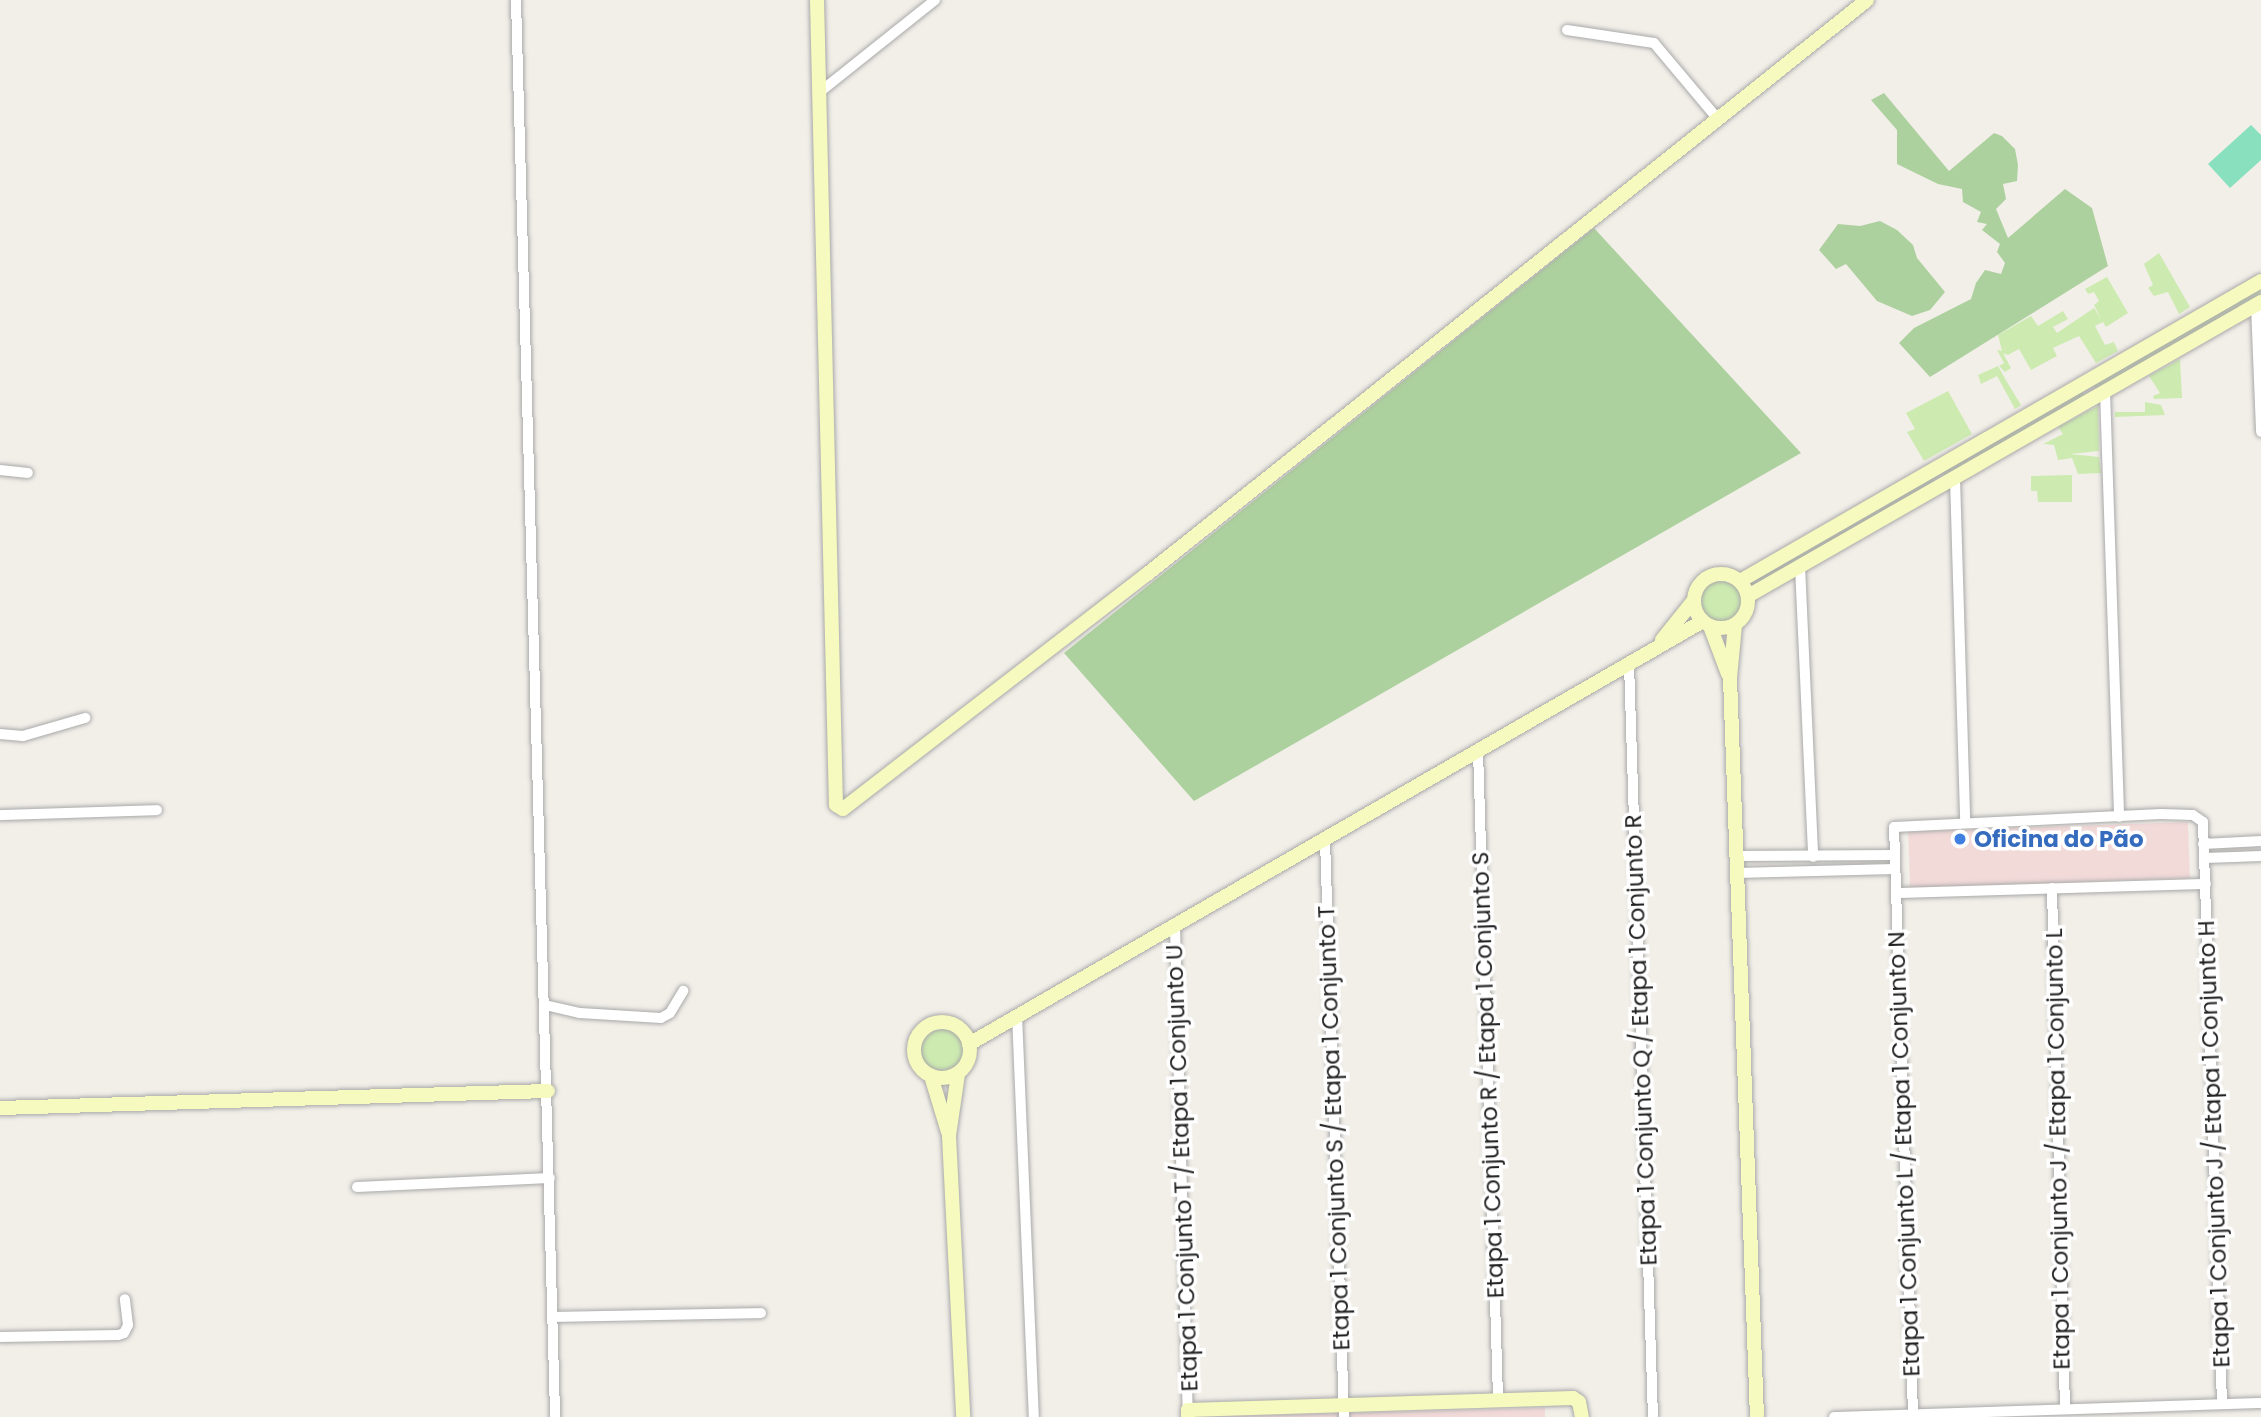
<!DOCTYPE html>
<html>
<head>
<meta charset="utf-8">
<style>
  body { margin:0 }
  #map { position:relative; width:2261px; height:1417px; overflow:hidden; background:#f2efe9; font-family:Poppins,sans-serif }
  div>[style] { position:absolute }
  [style*='--x'] { left:calc(var(--x)*1px); top:calc(var(--y)*1px); width:calc(var(--w)*1px); rotate:calc(var(--a)*1deg) }
  .commercial>* { inset:0; background:#f2dad9; transform-origin:0 0 }
  .grass>* { inset:0; background:#cdebb0 }
  .round { border-radius:50% }
  .forest>* { inset:0; background:#add19e }
  .pitch>* { inset:0; background:#88e0be }
  .roads { filter:drop-shadow(0 0 2px #a9a9a9) drop-shadow(0 0 2px #a9a9a9) }
  .street>* { height:10px; margin:-5px; padding:0 5px; transform-origin:5px; border-radius:5px; background:#fff }
  .secondary>* { height:14px; margin:-7px; padding:0 7px; transform-origin:7px; border-radius:7px; background:#f7fabf }
  .secondary>.ring { margin:-7px; padding:0; box-sizing:content-box; background:none; border:14px solid #f7fabf; border-radius:50% }
  .dots>* { width:19px; height:19px; translate:-50% -50%; box-sizing:border-box; border:4px solid #fff; border-radius:50% }
  span { translate:-50% -50%; white-space:nowrap; text-align:center; line-height:1.15; -webkit-text-stroke:7px #fff; paint-order:stroke }
  .shop-label { font-size:23px; color:#366cbe; font-weight:700 }
  .left { translate:0 -50%; text-align:left }
  .street-label { font-size:23px; color:#222 }
</style>
</head>
<body>
<div id="map">
  <div class="commercial">
    <div style="left:2188px;top:822px;width:56px;height:280px;rotate:88deg"></div>
    <div style="clip-path:polygon(1545px 1408px,1545px 1417px,1201px 1417px)"></div>
  </div>
  <div class="grass">
    <div style="clip-path:polygon(2159px 253px,2190px 307px,2179px 314px,2168px 292px,2154px 296px,2148px 288px,2153px 285px,2144px 264px)"></div>
    <div style="clip-path:polygon(2107px 277px,2128px 313px,2106px 327px,2103px 322px,2095px 326px,2105px 345px,2114px 342px,2118px 351px,2096px 363px,2079px 336px,2053px 348px,2057px 356px,2031px 370px,2019px 349px,2008px 355px,2003px 353px,2011px 368px,2005px 372px,1999px 366px,2004px 363px,1997px 350px,2002px 351px,1998px 335px,2031px 316px,2038px 326px,2063px 311px,2068px 319px,2053px 327px,2057px 333px,2094px 308px,2101px 319px,2094px 305px,2099px 301px,2094px 292px,2088px 294px,2085px 289px)"></div>
    <div style="clip-path:polygon(2261px 286px,2261px 294px,2244px 304px,2096px 389px,2092px 384px)"></div>
    <div style="clip-path:polygon(2180px 359px,2182px 398px,2154px 399px,2153px 396px,2160px 393px,2149px 376px)"></div>
    <div style="clip-path:polygon(1998px 366px,2007px 382px,2021px 405px,2015px 409px,1997px 376px,1981px 384px,1978px 375px)"></div>
    <div style="clip-path:polygon(2082px 390px,2084px 396px,1945px 476px,1942px 472px)"></div>
    <div style="clip-path:polygon(1948px 391px,1972px 434px,1924px 461px,1907px 432px,1915px 429px,1906px 413px)"></div>
    <div style="clip-path:polygon(2145px 402px,2161px 405px,2165px 415px,2115px 417px,2115px 412px,2145px 412px)"></div>
    <div style="clip-path:polygon(2098px 406px,2099px 451px,2070px 454px,2099px 457px,2101px 473px,2078px 474px,2072px 458px,2058px 460px,2054px 445px,2043px 444px,2063px 434px,2058px 427px)"></div>
    <div style="clip-path:polygon(2072px 475px,2072px 502px,2038px 502px,2037px 491px,2031px 491px,2031px 476px)"></div>
    <div style="clip-path:polygon(1932px 477px,1934px 481px,1752px 587px,1749px 581px)"></div>
    <div class="round" style="left:1700px;top:580px;width:42px;height:42px"></div>
    <div class="round" style="left:920px;top:1028px;width:44px;height:44px"></div>
  </div>
  <div class="forest">
    <div style="clip-path:polygon(1884px 93px,1949px 171px,1994px 133px,2002px 136px,2015px 149px,2018px 165px,2017px 181px,2003px 184px,2006px 199px,1996px 209px,2008px 238px,2065px 189px,2092px 208px,2108px 266px,1930px 377px,1899px 343px,1914px 328px,1971px 299px,1976px 283px,1985px 270px,2001px 274px,2005px 263px,1997px 252px,2000px 244px,1982px 230px,1987px 224px,1977px 222px,1981px 212px,1963px 202px,1962px 189px,1938px 184px,1897px 164px,1897px 130px,1871px 100px)"></div>
    <div style="clip-path:polygon(1880px 221px,1897px 230px,1913px 245px,1917px 258px,1945px 292px,1930px 310px,1912px 316px,1877px 301px,1846px 264px,1836px 269px,1819px 250px,1838px 224px,1860px 226px)"></div>
    <div style="clip-path:polygon(1594px 228px,1801px 453px,1194px 801px,1064px 653px)"></div>
  </div>
  <div class="pitch">
    <div style="clip-path:polygon(2251px 125px,2261px 135px,2261px 160px,2230px 188px,2208px 164px)"></div>
  </div>
  <div class="roads">
    <div class="street">
      <div style="--x:516;--y:0;--w:1418;--a:88.42"></div>
      <div style="--x:1567;--y:30;--w:88;--a:8.5"></div>
      <div style="--x:1654;--y:43;--w:98;--a:50"></div>
      <div style="--x:821;--y:91;--w:146;--a:-38.6"></div>
      <div style="--x:2256;--y:305;--w:127;--a:87.7"></div>
      <div style="--x:2105;--y:391;--w:426;--a:88.1"></div>
      <div style="--x:0;--y:470;--w:28;--a:6"></div>
      <div style="--x:1955;--y:478;--w:345;--a:88.3"></div>
      <div style="--x:1800;--y:566;--w:291;--a:87.4"></div>
      <div style="--x:1629;--y:663;--w:754;--a:88.18"></div>
      <div style="--x:0;--y:734;--w:23;--a:5"></div>
      <div style="--x:23;--y:736;--w:65;--a:-16.2"></div>
      <div style="--x:1478;--y:750;--w:649;--a:88.23"></div>
      <div style="--x:0;--y:815;--w:157;--a:-1.8"></div>
      <div style="--x:1325;--y:840;--w:577;--a:88.11"></div>
      <div style="--x:2203;--y:844;--w:58;--a:-3"></div>
      <div style="--x:1736;--y:856;--w:158;--a:-0.4"></div>
      <div style="--x:2204;--y:858;--w:57;--a:-2"></div>
      <div style="--x:1736;--y:873;--w:159;--a:-1.4"></div>
      <div style="--x:2052;--y:888;--w:521;--a:88.57"></div>
      <div style="--x:1896;--y:893;--w:310;--a:-1.7"></div>
      <div style="--x:1175;--y:926;--w:484;--a:88.5"></div>
      <div style="--x:545;--y:1005;--w:36;--a:13"></div>
      <div style="--x:580;--y:1013;--w:81;--a:3.5"></div>
      <div style="--x:661;--y:1018;--w:10;--a:-29"></div>
      <div style="--x:670;--y:1013;--w:26;--a:-59"></div>
      <div style="--x:1017;--y:1015;--w:402;--a:87.6"></div>
      <div style="--x:357;--y:1187;--w:193;--a:-2.7"></div>
      <div style="--x:555;--y:1317;--w:206;--a:-1.1"></div>
      <div style="--x:0;--y:1337;--w:118;--a:-1"></div>
      <div style="--x:118;--y:1335;--w:6;--a:-18"></div>
      <div style="--x:124;--y:1333;--w:9;--a:-63"></div>
      <div style="--x:128;--y:1325;--w:26;--a:-97"></div>
      <div style="--x:1913;--y:1414;--w:587;--a:-91.85"></div>
      <div style="--x:1894;--y:827;--w:267;--a:-2.8"></div>
      <div style="--x:2161;--y:814;--w:32;--a:2"></div>
      <div style="--x:2193;--y:815;--w:12;--a:35"></div>
      <div style="--x:2203;--y:822;--w:582;--a:88.13"></div>
      <div style="--x:1834;--y:1417;--w:427;--a:-1.9"></div>
    </div>
    <div class="secondary">
      <div style="--x:817;--y:0;--w:805;--a:88.65"></div>
      <div style="--x:836;--y:805;--w:8;--a:30"></div>
      <div style="--x:843;--y:809;--w:383;--a:-37.7"></div>
      <div style="--x:1146;--y:575;--w:922;--a:-38.57"></div>
      <div class="ring" style="left:1694px;top:574px;width:40px;height:40px"></div>
      <div style="--x:1740;--y:581;--w:601;--a:-29.93"></div>
      <div style="--x:1748;--y:596;--w:591;--a:-29.82"></div>
      <div style="--x:1735;--y:625;--w:53;--a:95.4"></div>
      <div style="--x:1730;--y:678;--w:739;--a:87.91"></div>
      <div style="--x:1710;--y:626;--w:51;--a:69.4"></div>
      <div style="--x:1662;--y:640;--w:51;--a:-51.3"></div>
      <div class="ring" style="left:914px;top:1022px;width:42px;height:42px"></div>
      <div style="--x:969;--y:1044;--w:847;--a:-29.95"></div>
      <div style="--x:958;--y:1074;--w:63;--a:98.3"></div>
      <div style="--x:949;--y:1136;--w:281;--a:87.1"></div>
      <div style="--x:931;--y:1076;--w:59;--a:73.1"></div>
      <div style="--x:0;--y:1108;--w:548;--a:-1.78"></div>
      <div style="--x:1188;--y:1417;--w:7;--a:-90"></div>
      <div style="--x:1188;--y:1410;--w:385;--a:-1.8"></div>
      <div style="--x:1573;--y:1398;--w:7;--a:34"></div>
      <div style="--x:1579;--y:1402;--w:15;--a:79"></div>
    </div>
  </div>
  <div class="dots">
    <div style="left:1960px;top:839px;background:#3f7fe0"></div>
  </div>
  <div class="shop-label">
    <span class="left" style="left:1974px;top:839px">Oficina do Pão</span>
  </div>
  <div class="street-label">
    <span style="left:1641px;top:1040px;rotate:-92deg">Etapa 1 Conjunto Q / Etapa 1 Conjunto R</span>
    <span style="left:1488px;top:1075px;rotate:-92deg">Etapa 1 Conjunto R / Etapa 1 Conjunto S</span>
    <span style="left:1334px;top:1128px;rotate:-92deg">Etapa 1 Conjunto S / Etapa 1 Conjunto T</span>
    <span style="left:2214px;top:1144px;rotate:-92deg">Etapa 1 Conjunto J / Etapa 1 Conjunto H</span>
    <span style="left:2058px;top:1149px;rotate:-91deg">Etapa 1 Conjunto J / Etapa 1 Conjunto L</span>
    <span style="left:1904px;top:1154px;rotate:-92deg">Etapa 1 Conjunto L / Etapa 1 Conjunto N</span>
    <span style="left:1182px;top:1168px;rotate:-92deg">Etapa 1 Conjunto T / Etapa 1 Conjunto U</span>
  </div>
</div>
</body>
</html>
